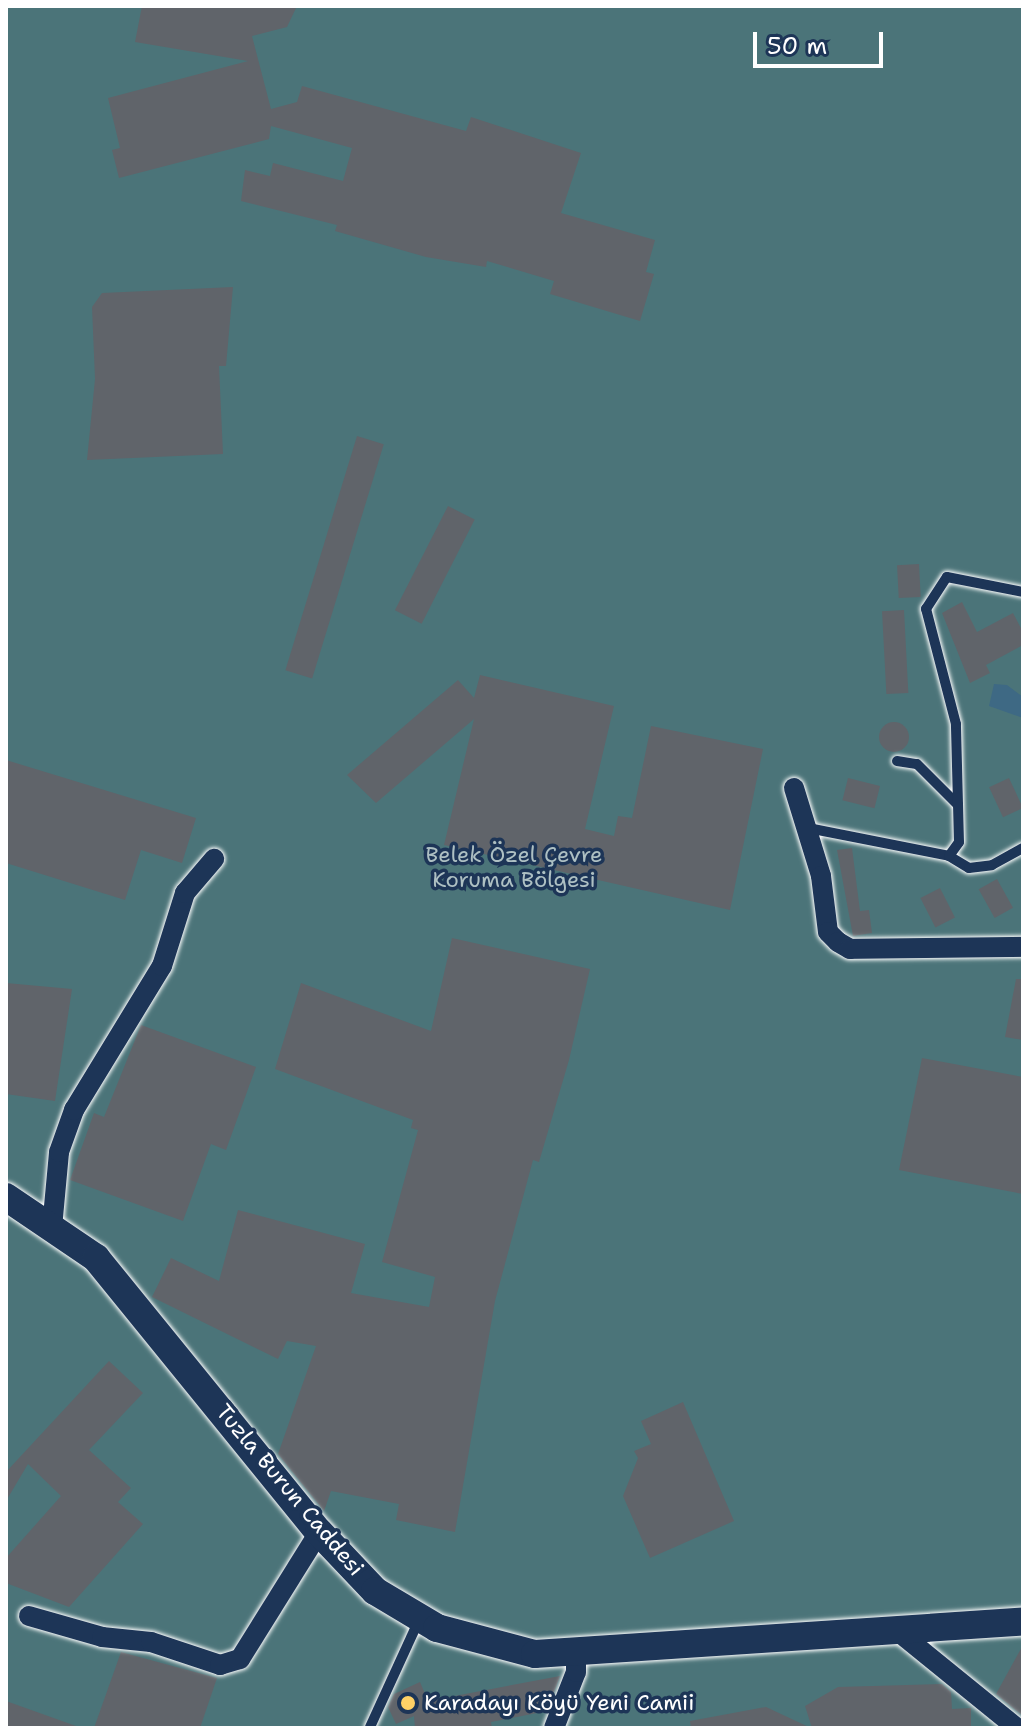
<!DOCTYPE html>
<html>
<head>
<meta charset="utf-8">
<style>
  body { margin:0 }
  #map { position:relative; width:1029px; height:1734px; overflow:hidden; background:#1d3557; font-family:"Shantell Sans",sans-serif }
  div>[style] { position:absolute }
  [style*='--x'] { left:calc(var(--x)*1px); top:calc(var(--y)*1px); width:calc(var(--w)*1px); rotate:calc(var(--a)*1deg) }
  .green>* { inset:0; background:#4b7479; transform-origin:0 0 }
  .water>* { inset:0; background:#3e6984 }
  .building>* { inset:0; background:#60646a; transform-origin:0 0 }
  .round { border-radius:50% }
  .roads { filter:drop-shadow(0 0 2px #fff) drop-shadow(0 0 2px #fff) }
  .service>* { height:10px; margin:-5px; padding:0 5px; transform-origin:5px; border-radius:5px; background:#1d3557 }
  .minor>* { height:20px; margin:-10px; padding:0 10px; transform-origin:10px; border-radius:10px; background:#1d3557 }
  .secondary>* { height:28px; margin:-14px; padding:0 14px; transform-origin:14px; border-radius:14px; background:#1d3557 }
  .dots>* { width:22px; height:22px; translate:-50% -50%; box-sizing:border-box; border:4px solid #1d3557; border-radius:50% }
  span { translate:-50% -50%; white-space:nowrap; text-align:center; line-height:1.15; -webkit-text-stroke:7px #1d3557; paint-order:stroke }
  .park-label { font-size:22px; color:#aec0c3 }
  .street-label { font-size:22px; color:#fff }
  .poi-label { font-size:22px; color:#fff }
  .left { translate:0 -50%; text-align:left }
  .frame { position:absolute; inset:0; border:8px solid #fff; pointer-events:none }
  .scale { position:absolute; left:753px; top:32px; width:130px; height:36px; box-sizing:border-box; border:4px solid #fff; border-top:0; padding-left:10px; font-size:24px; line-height:28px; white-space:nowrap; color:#fff; -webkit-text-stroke:6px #1d3557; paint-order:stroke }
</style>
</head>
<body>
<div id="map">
  <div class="green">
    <div style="left:6px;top:6px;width:1017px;height:1722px"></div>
  </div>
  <div class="water">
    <div style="clip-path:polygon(994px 684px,1007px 685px,1023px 697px,1023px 718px,989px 706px)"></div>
  </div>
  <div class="building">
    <div style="clip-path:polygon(142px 6px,297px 6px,287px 27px,252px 36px,271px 109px,297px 102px,302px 86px,466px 131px,471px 117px,581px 153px,561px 213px,655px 240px,646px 272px,654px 274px,640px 321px,550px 294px,554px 281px,487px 261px,486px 267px,426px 257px,335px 231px,337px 225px,241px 201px,245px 170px,270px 176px,273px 163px,343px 181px,352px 148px,271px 126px,269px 139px,119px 178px,112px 150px,120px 148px,108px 98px,248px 61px,135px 42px)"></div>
    <div style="clip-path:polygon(233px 287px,226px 366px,219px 366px,223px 454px,87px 460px,95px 379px,92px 307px,102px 293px)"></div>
    <div style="left:357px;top:436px;width:28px;height:245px;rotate:17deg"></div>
    <div style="left:448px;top:506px;width:30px;height:117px;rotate:27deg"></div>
    <div style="left:919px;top:564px;width:33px;height:22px;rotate:87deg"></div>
    <div style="clip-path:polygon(962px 602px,977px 632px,1013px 613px,1023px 632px,1023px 645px,986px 665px,990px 673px,970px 683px,942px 613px)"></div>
    <div style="left:904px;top:610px;width:83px;height:22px;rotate:87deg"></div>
    <div style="clip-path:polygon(480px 675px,614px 706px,585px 829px,614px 836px,618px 816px,632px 818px,651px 726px,763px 749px,730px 910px,444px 845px,474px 719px,376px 803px,347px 775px,458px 680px,474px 698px)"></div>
    <div class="round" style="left:879px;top:722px;width:30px;height:30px"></div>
    <div style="clip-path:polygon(6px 760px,196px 818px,182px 863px,141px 850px,125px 900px,6px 863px)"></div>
    <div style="left:848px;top:778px;width:33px;height:23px;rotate:14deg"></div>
    <div style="left:1009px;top:778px;width:33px;height:22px;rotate:65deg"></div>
    <div style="clip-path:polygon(852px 848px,860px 911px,869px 910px,872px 933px,853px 936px,837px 850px)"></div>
    <div style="left:997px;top:879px;width:33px;height:21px;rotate:61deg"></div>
    <div style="left:940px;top:888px;width:33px;height:22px;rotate:63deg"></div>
    <div style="clip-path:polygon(452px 938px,590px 969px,569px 1060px,539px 1162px,533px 1160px,495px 1301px,455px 1532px,396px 1520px,399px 1504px,331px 1491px,324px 1511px,278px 1454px,316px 1346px,287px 1341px,278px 1359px,152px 1297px,171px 1258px,219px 1281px,238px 1210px,365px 1244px,351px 1293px,429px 1307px,435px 1277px,382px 1262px,418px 1130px,411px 1128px,413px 1120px,275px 1069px,301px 983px,431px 1031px)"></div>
    <div style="clip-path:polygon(1016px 979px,1023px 979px,1023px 1040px,1005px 1037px)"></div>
    <div style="clip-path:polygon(6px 983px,72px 989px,55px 1101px,6px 1094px)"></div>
    <div style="clip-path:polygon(141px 1025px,256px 1067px,226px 1150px,211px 1144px,183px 1221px,70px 1180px,94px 1113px,104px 1117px)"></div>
    <div style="clip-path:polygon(922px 1058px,1023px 1077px,1023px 1194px,899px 1170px)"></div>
    <div style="clip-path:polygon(109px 1361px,143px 1393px,89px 1450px,131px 1488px,118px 1502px,143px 1524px,69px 1607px,6px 1583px,6px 1558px,61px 1496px,28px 1464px,6px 1501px,6px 1472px)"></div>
    <div style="clip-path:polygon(683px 1402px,734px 1521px,650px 1558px,623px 1496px,638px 1458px,634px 1451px,651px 1444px,641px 1421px)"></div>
    <div style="clip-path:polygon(1023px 1645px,1023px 1716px,996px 1694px)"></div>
    <div style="clip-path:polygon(121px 1652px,217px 1678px,200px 1728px,94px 1728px)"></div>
    <div style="clip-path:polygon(560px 1676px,547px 1711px,491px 1722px,492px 1728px,415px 1728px,414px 1716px,396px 1724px,388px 1707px,394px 1694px,420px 1682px,428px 1701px)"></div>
    <div style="clip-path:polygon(942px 1684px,951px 1692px,952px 1709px,971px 1708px,971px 1728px,812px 1728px,805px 1706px,838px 1687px)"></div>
    <div style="clip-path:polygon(6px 1701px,76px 1726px,76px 1728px,6px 1728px)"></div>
    <div style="clip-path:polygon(766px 1707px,811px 1728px,691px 1728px,690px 1721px)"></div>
  </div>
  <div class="roads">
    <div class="service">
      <div style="--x:897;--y:761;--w:20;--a:9"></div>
      <div style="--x:917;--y:764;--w:58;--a:45"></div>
      <div style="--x:808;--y:828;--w:144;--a:11.2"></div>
      <div style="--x:949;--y:856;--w:23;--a:31"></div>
      <div style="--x:969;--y:868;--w:23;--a:-7"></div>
      <div style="--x:992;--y:865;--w:35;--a:-29"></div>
      <div style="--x:949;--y:856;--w:17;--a:-54"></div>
      <div style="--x:959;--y:842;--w:118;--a:-91.5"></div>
      <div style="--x:956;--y:724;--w:119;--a:-104.6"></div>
      <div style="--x:926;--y:609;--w:38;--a:-57"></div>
      <div style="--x:947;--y:577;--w:77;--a:11.2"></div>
      <div style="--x:370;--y:1727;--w:118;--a:-65.4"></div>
    </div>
    <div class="minor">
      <div style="--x:794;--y:788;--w:92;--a:72.9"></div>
      <div style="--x:821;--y:876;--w:56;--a:82.9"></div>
      <div style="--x:828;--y:932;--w:14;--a:45"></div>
      <div style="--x:838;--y:942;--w:14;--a:30"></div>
      <div style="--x:850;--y:949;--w:173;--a:-0.7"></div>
      <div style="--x:52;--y:1228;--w:76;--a:-84.7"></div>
      <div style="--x:59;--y:1152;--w:45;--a:-70.3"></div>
      <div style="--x:74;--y:1110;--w:169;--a:-58.6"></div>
      <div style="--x:162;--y:966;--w:77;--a:-72.5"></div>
      <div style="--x:185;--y:893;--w:45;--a:-49.5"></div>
      <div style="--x:29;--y:1616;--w:76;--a:16"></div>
      <div style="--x:102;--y:1637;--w:49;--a:5.8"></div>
      <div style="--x:151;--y:1642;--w:73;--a:18.4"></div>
      <div style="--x:220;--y:1665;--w:21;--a:-17"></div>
      <div style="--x:240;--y:1659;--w:150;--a:-58.1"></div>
      <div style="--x:895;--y:1629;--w:157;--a:39.1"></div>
      <div style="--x:554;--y:1728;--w:60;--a:-68.6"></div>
      <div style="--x:576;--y:1672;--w:19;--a:-90"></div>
    </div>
    <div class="secondary">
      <div style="--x:6;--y:1197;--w:109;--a:34.1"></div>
      <div style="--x:96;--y:1258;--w:353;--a:50.9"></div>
      <div style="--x:319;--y:1532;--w:81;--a:46.5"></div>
      <div style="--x:375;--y:1591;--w:72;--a:30.8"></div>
      <div style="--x:437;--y:1628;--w:101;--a:14.9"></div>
      <div style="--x:535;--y:1654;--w:489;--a:-3.8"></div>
    </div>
  </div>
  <div class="dots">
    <div style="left:408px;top:1703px;background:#ffd166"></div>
  </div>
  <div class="park-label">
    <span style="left:514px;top:867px">Belek Özel Çevre<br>Koruma Bölgesi</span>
  </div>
  <div class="street-label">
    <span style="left:290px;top:1490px;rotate:50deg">Tuzla Burun Caddesi</span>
  </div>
  <div class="poi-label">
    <span class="left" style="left:424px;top:1703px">Karadayı Köyü Yeni Camii</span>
  </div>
  <div class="frame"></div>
  <div class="scale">50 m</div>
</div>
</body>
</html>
